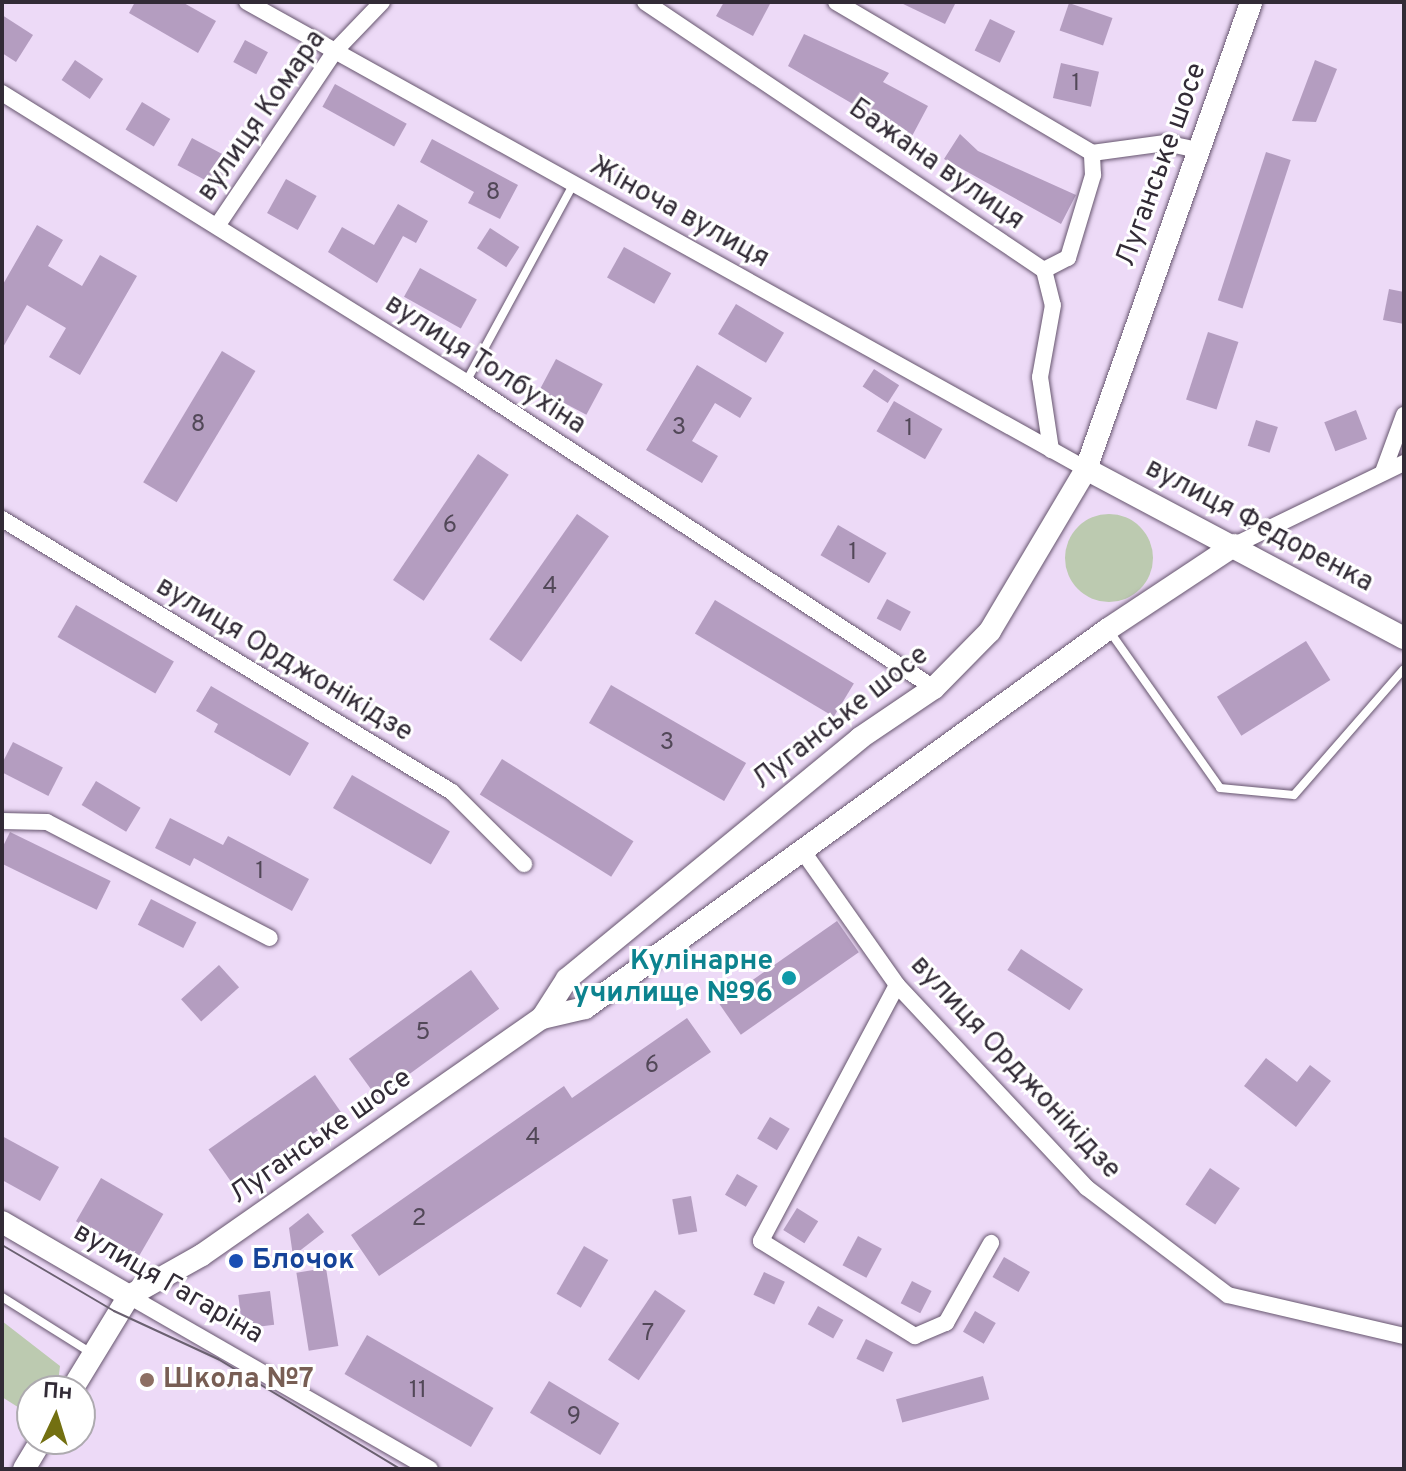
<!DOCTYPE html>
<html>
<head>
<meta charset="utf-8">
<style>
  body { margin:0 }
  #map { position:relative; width:1406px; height:1471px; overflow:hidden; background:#eddaf7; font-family:Overpass,sans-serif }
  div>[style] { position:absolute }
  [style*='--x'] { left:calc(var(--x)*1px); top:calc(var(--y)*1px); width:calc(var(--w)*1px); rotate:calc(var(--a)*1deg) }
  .green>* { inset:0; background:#bccab0 }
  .round { border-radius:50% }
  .building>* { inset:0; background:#b49dc0; transform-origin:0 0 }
  .roads { filter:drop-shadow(0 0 2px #66556e) drop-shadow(0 0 2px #66556e) }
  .lane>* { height:8px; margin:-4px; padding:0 4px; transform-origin:4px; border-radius:4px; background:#fff }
  .street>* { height:16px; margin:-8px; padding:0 8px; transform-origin:8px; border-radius:8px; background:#fff }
  .secondary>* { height:22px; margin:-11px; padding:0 11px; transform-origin:11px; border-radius:11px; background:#fff }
  .tram>* { height:2px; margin:-1px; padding:0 1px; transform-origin:1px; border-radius:1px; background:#6a6070 }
  .dots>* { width:22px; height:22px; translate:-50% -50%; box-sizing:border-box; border:4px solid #fff; border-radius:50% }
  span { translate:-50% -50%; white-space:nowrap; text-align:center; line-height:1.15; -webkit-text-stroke:6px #fff; paint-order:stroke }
  .number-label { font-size:24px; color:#524858 }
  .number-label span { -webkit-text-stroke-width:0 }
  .street-label { font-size:28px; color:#322b36 }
  .culture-label { font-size:28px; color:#0d838f; font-weight:700 }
  .right { translate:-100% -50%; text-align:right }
  .transit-label { font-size:28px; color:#164399; font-weight:700 }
  .left { translate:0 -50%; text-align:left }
  .education-label { font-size:28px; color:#785e54; font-weight:700 }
  .frame { position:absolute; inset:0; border:4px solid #322b36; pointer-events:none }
  .north { position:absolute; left:16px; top:1375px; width:80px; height:80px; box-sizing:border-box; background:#fff; border:2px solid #adaaaf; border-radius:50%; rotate:4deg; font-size:22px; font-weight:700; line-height:32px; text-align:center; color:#322b36 }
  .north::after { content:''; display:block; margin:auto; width:28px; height:36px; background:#737011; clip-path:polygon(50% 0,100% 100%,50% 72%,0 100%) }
</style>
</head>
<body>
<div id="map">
  <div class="green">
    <div class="round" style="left:1065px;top:514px;width:88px;height:88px"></div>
    <div style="clip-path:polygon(2px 1321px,60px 1366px,57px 1391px,32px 1391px,32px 1416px,2px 1397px)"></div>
  </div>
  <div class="building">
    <div style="clip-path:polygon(135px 2px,182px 2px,216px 21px,198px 53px,129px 13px)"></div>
    <div style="clip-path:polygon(724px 2px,771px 2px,753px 36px,716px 16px)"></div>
    <div style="clip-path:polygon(899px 2px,956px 2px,945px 24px)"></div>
    <div style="left:1069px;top:3px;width:46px;height:29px;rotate:19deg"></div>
    <div style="clip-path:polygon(2px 15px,33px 35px,16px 62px,2px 53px)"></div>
    <div style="left:990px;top:19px;width:28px;height:35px;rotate:26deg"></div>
    <div style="clip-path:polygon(804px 34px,889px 73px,883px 82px,928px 106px,911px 138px,788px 66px)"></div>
    <div style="left:245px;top:40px;width:26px;height:25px;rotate:28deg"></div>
    <div style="left:75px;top:60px;width:34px;height:24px;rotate:34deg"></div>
    <div style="clip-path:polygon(1315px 60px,1337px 69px,1316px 122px,1292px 121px)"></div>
    <div style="left:1061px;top:63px;width:39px;height:36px;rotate:13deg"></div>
    <div style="left:335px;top:84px;width:82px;height:26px;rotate:29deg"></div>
    <div style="left:142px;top:102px;width:33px;height:32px;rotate:31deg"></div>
    <div style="clip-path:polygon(960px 134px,978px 151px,1076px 195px,1061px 224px,944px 159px)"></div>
    <div style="left:192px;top:138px;width:47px;height:31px;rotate:28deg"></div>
    <div style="clip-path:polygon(432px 139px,518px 185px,500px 219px,468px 203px,474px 192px,420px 162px)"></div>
    <div style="left:1266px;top:152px;width:26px;height:156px;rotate:18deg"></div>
    <div style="left:286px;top:179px;width:35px;height:39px;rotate:29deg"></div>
    <div style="clip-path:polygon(398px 204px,428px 221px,416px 243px,403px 236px,377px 283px,328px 252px,342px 227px,374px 245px)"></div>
    <div style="clip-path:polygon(37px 225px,63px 240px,48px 266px,82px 286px,100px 255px,137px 276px,80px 375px,49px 357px,66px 328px,27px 305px,2px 349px,2px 286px)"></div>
    <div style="left:490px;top:228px;width:35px;height:24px;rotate:33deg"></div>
    <div style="left:624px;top:247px;width:54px;height:35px;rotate:29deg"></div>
    <div style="left:420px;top:268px;width:65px;height:33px;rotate:29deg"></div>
    <div style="clip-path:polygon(1389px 289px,1404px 292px,1404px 324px,1383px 320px)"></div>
    <div style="left:736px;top:304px;width:56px;height:35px;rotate:31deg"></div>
    <div style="left:1208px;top:332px;width:32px;height:71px;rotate:18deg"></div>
    <div style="left:222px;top:351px;width:39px;height:153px;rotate:31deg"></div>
    <div style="left:556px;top:359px;width:53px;height:35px;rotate:28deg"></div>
    <div style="clip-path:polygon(697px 365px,752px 398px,740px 418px,715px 403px,692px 441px,718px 456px,702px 483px,646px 450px)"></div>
    <div style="left:874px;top:369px;width:30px;height:21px;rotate:33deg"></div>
    <div style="left:894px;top:401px;width:56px;height:35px;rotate:30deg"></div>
    <div style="left:1356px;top:410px;width:31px;height:34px;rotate:69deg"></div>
    <div style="left:1256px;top:420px;width:23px;height:27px;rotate:18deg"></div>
    <div style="left:478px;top:454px;width:37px;height:152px;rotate:34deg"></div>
    <div style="left:577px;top:514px;width:39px;height:153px;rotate:35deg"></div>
    <div style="left:838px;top:525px;width:56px;height:35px;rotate:30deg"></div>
    <div style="left:887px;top:599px;width:27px;height:22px;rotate:28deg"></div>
    <div style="left:715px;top:600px;width:162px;height:39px;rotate:31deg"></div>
    <div style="left:76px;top:605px;width:113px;height:37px;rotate:30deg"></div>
    <div style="left:1306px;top:641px;width:46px;height:105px;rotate:58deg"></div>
    <div style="left:611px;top:685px;width:156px;height:44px;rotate:30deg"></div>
    <div style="clip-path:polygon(211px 686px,309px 743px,290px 776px,214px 732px,218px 724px,196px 711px)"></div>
    <div style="left:13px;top:742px;width:56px;height:32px;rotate:27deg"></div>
    <div style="left:502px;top:759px;width:155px;height:42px;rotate:32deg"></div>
    <div style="left:352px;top:775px;width:113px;height:38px;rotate:30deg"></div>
    <div style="left:96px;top:781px;width:52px;height:28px;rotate:31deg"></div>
    <div style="clip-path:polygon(170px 818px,223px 845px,228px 836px,309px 879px,292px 911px,194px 858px,190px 866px,155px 848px)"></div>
    <div style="left:10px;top:832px;width:112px;height:32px;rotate:26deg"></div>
    <div style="left:151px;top:899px;width:51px;height:29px;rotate:27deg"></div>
    <div style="left:837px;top:921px;width:38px;height:144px;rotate:55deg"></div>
    <div style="left:1021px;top:949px;width:74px;height:25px;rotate:33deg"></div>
    <div style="left:219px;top:965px;width:30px;height:51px;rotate:48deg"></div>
    <div style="left:471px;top:970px;width:48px;height:151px;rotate:54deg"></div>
    <div style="clip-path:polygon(687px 1018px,711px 1052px,379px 1276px,351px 1235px,564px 1086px,572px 1098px)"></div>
    <div style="clip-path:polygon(1266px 1058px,1297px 1082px,1310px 1065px,1331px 1081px,1296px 1127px,1244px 1086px)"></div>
    <div style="left:315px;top:1075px;width:47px;height:130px;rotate:55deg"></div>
    <div style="left:770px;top:1117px;width:23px;height:25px;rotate:31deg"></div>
    <div style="clip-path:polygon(2px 1136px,59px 1167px,40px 1201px,2px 1180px)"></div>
    <div style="left:1210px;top:1168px;width:36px;height:44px;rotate:34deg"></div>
    <div style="left:737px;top:1174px;width:24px;height:24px;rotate:30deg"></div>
    <div style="left:101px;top:1178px;width:72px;height:50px;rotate:30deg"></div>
    <div style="left:691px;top:1196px;width:36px;height:19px;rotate:80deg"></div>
    <div style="left:797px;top:1208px;width:25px;height:26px;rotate:32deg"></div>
    <div style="clip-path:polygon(308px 1213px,324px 1232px,293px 1256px,289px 1228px)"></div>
    <div style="left:858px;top:1236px;width:27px;height:33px;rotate:28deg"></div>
    <div style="left:584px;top:1246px;width:28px;height:55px;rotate:30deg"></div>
    <div style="left:1004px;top:1257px;width:30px;height:23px;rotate:30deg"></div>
    <div style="left:326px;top:1268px;width:79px;height:30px;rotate:81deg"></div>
    <div style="left:764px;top:1272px;width:23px;height:25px;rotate:25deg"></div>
    <div style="left:912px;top:1281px;width:22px;height:25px;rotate:27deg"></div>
    <div style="left:655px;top:1290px;width:37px;height:84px;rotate:34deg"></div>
    <div style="left:270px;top:1291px;width:34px;height:32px;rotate:83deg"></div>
    <div style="left:818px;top:1306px;width:29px;height:21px;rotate:29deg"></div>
    <div style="left:975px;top:1311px;width:24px;height:24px;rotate:30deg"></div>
    <div style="left:367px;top:1335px;width:146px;height:45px;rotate:30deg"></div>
    <div style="left:866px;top:1339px;width:30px;height:22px;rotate:26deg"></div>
    <div style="left:983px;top:1376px;width:24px;height:90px;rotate:75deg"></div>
    <div style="left:549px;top:1381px;width:82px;height:37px;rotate:31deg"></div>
  </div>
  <div class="roads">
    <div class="lane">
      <div style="--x:466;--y:382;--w:224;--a:-61.5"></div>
      <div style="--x:1108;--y:629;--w:194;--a:54.8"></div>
      <div style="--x:1220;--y:788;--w:74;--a:5.4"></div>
      <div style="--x:1294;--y:795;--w:167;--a:-48.9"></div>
      <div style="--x:2;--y:1297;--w:107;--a:32.1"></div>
    </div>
    <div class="street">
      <div style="--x:247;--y:2;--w:960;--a:29.1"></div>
      <div style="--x:645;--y:2;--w:481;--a:33.9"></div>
      <div style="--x:1044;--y:270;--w:36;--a:76"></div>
      <div style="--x:1053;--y:305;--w:73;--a:100.2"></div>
      <div style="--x:1040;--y:377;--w:74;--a:81.4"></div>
      <div style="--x:836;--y:2;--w:297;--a:30.5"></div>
      <div style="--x:2;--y:93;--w:547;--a:31.92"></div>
      <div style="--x:466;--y:382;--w:559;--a:33.18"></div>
      <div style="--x:1092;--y:153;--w:74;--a:-7.8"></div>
      <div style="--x:1165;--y:143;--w:35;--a:12"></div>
      <div style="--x:217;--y:226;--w:211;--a:-56"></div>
      <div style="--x:335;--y:51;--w:68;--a:-46.2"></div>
      <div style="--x:1044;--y:270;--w:27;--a:-27"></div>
      <div style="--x:1068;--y:258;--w:87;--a:-73.2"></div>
      <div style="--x:1093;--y:175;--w:22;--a:-93"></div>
      <div style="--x:1383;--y:472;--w:61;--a:-69.8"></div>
      <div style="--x:2;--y:519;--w:526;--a:31.24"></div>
      <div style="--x:452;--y:792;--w:102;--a:45"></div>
      <div style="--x:1235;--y:545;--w:188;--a:-25.9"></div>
      <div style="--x:2;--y:821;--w:45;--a:1.3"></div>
      <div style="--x:47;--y:822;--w:251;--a:27.5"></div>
      <div style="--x:804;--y:853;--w:161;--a:54.8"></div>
      <div style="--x:897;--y:985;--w:278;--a:46.9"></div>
      <div style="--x:1087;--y:1188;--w:177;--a:37.2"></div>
      <div style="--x:1228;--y:1295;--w:181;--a:13.1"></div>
      <div style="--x:897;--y:985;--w:290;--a:118"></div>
      <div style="--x:761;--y:1241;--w:181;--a:31.7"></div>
      <div style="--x:915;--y:1336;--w:34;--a:-23"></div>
      <div style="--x:946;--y:1323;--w:92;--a:-60.6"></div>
      <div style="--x:129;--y:1296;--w:347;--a:29.9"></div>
    </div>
    <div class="secondary">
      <div style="--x:1086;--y:469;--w:360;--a:28"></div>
      <div style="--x:542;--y:1018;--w:44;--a:-13.1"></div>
      <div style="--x:585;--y:1008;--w:646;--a:-35.93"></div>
      <div style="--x:1108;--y:629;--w:152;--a:-33.5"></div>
      <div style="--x:2;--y:1222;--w:147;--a:30.2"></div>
      <div style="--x:71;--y:1391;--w:111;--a:-58.6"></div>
      <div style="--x:129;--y:1296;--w:84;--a:-29.3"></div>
      <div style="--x:202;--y:1255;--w:414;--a:-34.9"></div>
      <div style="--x:542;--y:1018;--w:46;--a:-57.3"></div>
      <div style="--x:567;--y:979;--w:379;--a:-39.4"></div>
      <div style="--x:860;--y:738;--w:89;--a:-34"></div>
      <div style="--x:934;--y:688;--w:80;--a:-45.5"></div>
      <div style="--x:990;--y:631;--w:188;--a:-59.3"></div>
      <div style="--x:1086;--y:469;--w:495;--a:-70.5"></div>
      <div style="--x:24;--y:1469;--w:35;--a:-59"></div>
    </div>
  </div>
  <div class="tram">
    <div style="--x:2;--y:1245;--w:130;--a:30.5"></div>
    <div style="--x:114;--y:1311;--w:115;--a:24.8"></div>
    <div style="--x:218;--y:1359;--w:213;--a:31.1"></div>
  </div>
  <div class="dots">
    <div style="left:789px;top:978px;background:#0f9aa8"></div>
    <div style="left:236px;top:1261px;background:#1a4fb4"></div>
    <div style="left:147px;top:1380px;background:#8d6e63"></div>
  </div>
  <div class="number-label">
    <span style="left:1076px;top:85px">1</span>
    <span style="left:493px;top:194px">8</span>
    <span style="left:198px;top:426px">8</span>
    <span style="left:679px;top:429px">3</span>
    <span style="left:909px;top:430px">1</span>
    <span style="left:450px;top:527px">6</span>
    <span style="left:853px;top:554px">1</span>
    <span style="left:550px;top:588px">4</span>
    <span style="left:667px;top:744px">3</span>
    <span style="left:260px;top:873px">1</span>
    <span style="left:423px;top:1034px">5</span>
    <span style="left:652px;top:1067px">6</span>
    <span style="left:533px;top:1139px">4</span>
    <span style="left:419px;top:1220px">2</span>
    <span style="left:648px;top:1335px">7</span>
    <span style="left:418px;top:1392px">11</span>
    <span style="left:574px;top:1418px">9</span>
  </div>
  <div class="street-label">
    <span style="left:262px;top:116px;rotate:-55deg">вулиця Комара</span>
    <span style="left:936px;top:165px;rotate:35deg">Бажана вулиця</span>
    <span style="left:1162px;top:165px;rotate:-70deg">Луганське шосе</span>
    <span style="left:679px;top:213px;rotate:29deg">Жіноча вулиця</span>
    <span style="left:485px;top:365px;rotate:33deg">вулиця Толбухіна</span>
    <span style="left:1259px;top:526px;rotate:28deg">вулиця Федоренка</span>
    <span style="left:284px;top:660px;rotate:31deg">вулиця Орджонікідзе</span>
    <span style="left:841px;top:718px;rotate:-38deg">Луганське шосе</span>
    <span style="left:1015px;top:1068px;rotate:47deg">вулиця Орджонікідзе</span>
    <span style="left:321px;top:1137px;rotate:-35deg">Луганське шосе</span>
    <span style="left:168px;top:1284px;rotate:30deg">вулиця Гагаріна</span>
  </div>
  <div class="culture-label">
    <span class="right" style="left:773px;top:978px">Кулінарне<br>училище №96</span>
  </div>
  <div class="transit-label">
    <span class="left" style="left:252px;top:1261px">Блочок</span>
  </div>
  <div class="education-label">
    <span class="left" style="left:163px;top:1380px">Школа №7</span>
  </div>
  <div class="frame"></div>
  <div class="north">Пн</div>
</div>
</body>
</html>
